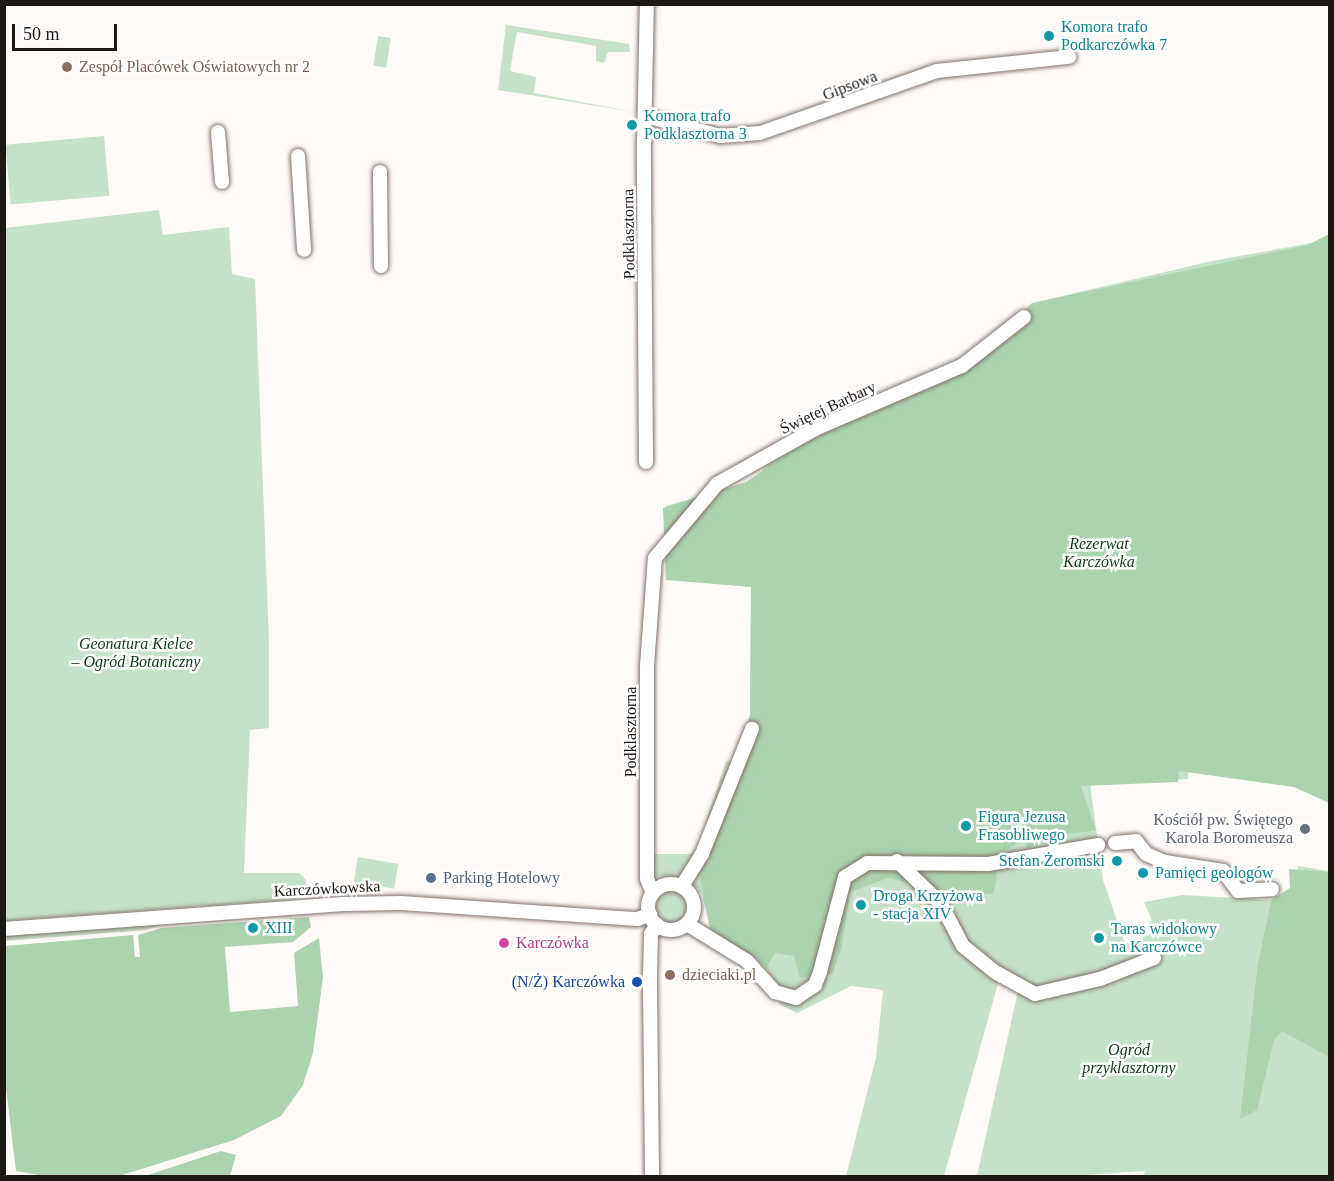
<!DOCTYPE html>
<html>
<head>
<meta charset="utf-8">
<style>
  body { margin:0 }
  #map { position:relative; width:1334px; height:1181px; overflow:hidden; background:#fefaf8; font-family:Georgia,serif }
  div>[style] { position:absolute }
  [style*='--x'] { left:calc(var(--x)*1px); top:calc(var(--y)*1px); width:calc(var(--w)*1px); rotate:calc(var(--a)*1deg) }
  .green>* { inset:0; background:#c6e1c9; transform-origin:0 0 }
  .round { border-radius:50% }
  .forest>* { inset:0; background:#abd3b0 }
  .roads { filter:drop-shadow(0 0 2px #807068) drop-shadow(0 0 2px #807068) }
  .minor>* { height:14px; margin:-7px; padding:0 7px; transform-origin:7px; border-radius:7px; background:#fff }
  .minor>.ring { margin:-7px; padding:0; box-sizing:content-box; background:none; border:14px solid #fff; border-radius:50% }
  .dots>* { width:16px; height:16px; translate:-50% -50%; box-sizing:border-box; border:3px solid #fff; border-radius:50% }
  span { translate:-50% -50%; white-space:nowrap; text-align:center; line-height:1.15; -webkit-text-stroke:5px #fff; paint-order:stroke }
  .culture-label { font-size:16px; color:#0d838f }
  .left { translate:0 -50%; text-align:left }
  .right { translate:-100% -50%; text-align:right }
  .education-label { font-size:16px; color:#785e54 }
  .street-label { font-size:16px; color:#1e1814 }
  .park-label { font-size:16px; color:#0f3c1a; font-style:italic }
  .worship-label { font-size:16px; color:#5b616d }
  .service-label { font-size:16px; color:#4e5e75 }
  .hotel-label { font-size:16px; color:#b23c85 }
  .transit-label { font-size:16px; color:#164399 }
  .frame { position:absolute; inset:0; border:6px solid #1e1814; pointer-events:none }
  .scale { position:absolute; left:12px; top:24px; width:105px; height:27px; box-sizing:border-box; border:3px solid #1e1814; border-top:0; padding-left:8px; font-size:18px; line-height:21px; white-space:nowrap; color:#1e1814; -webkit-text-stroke:4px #fff; paint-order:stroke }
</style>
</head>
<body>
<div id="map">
  <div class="green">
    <div style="clip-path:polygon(506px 25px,629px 44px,630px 52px,608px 52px,604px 63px,596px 61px,596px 46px,517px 32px,510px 71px,536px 77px,534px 93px,634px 112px,498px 90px)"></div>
    <div style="left:378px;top:36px;width:13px;height:30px;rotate:9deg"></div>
    <div style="left:104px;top:136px;width:60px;height:99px;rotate:85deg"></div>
    <div style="clip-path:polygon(159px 210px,163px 235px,229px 227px,232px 274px,255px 279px,269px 642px,269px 728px,250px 730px,244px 873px,299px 873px,306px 880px,307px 891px,296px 899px,5px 921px,5px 228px)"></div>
    <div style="clip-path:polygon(1317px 242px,1304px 784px,1188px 768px,1188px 779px,1090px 784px,1103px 880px,1125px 944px,1152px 934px,1149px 922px,1152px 921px,1144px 902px,1183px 895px,1271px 900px,1258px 962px,1298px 885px,1298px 866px,1329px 871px,1329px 1176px,1144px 1176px,1145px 1171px,1070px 1176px,977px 1176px,1018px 991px,999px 980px,944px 1176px,846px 1176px,876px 1058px,883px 990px,851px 986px,797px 1013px,779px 1004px,780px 1001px,798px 1002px,800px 992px,784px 991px,758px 960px,710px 929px,702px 894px,687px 879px,655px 876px,653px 854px,696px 854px,726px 761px,736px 763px,750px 715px,751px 587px,667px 579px,666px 506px,755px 480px,779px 449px,966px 367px,1041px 301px,1212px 261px)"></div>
    <div style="left:358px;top:857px;width:41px;height:25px;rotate:10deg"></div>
    <div class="round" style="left:656px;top:891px;width:32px;height:32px"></div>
    <div style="clip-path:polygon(163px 924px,146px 930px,5px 941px,5px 936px)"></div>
  </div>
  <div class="forest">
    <div style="clip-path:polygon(1329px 234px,1329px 803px,1294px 787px,1179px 771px,1178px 782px,1081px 786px,1096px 830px,1051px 837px,1028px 848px,1023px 839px,994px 859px,997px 877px,993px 894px,950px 892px,888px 878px,850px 892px,842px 946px,833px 973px,800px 978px,794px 956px,775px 953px,767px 966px,710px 929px,696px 855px,726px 788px,750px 715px,751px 587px,666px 580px,663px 508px,746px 482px,818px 434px,957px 369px,1032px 303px,1308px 245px)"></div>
    <div style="clip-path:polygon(1289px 869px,1329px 872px,1329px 1057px,1282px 1031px,1274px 1040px,1257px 1110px,1240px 1119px,1258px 962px,1271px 900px,1290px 888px)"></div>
    <div style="clip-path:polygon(309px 917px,311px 927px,293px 942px,225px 947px,230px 1012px,298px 1006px,294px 953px,319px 938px,323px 977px,313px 1053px,303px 1085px,281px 1116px,234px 1140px,119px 1176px,44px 1176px,16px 1171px,5px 1080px,5px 946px,133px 935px,135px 957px,140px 957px,138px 935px,162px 928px)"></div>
    <div style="clip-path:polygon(221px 1151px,236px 1155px,230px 1176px,145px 1176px)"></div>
  </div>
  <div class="roads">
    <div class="minor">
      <div style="--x:645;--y:116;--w:78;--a:14.9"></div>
      <div style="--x:720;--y:136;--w:40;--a:-4.3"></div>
      <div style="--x:760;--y:133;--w:188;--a:-19.3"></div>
      <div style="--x:937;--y:71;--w:133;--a:-6.1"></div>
      <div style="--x:218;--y:132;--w:50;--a:85.4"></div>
      <div style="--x:298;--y:156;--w:94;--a:86.3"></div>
      <div style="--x:380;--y:172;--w:94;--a:89.4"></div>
      <div style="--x:646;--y:462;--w:319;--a:-90.4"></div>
      <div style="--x:644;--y:143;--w:139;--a:-88.8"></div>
      <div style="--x:1115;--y:843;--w:21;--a:-5"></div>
      <div style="--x:1136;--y:841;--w:16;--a:52"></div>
      <div style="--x:1146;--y:854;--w:21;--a:23"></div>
      <div style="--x:1165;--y:862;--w:59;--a:8.8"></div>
      <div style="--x:1223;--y:871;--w:25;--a:53"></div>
      <div style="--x:1238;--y:891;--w:34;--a:-3"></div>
      <div style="--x:897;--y:861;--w:62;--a:44.3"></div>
      <div style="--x:941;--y:904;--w:47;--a:62.4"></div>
      <div style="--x:963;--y:946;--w:41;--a:39.1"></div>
      <div style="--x:995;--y:972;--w:46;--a:28.8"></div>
      <div style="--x:1035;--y:994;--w:67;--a:-13"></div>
      <div style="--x:1100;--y:979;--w:58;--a:-21.3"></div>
      <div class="ring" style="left:648px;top:884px;width:32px;height:32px"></div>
      <div style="--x:682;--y:886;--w:38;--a:-58"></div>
      <div style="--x:702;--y:854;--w:135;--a:-68.2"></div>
      <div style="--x:653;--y:893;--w:15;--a:-113"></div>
      <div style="--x:647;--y:879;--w:213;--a:-90"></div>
      <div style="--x:647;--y:666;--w:108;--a:-85.8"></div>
      <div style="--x:655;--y:558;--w:97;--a:-50"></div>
      <div style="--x:717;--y:484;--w:115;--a:-29.2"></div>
      <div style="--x:817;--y:428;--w:158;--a:-23.2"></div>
      <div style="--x:962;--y:366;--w:79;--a:-38.3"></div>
      <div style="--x:687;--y:924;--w:70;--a:31.7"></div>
      <div style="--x:747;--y:961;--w:42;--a:47.9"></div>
      <div style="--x:775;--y:992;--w:22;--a:16"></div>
      <div style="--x:796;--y:998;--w:23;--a:-34"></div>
      <div style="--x:815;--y:985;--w:14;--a:-69"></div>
      <div style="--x:820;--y:972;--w:98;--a:-75.3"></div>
      <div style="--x:845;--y:877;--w:26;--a:-32"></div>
      <div style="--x:867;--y:863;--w:121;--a:0.5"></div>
      <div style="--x:988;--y:864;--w:112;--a:-9.8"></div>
      <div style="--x:4;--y:929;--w:340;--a:-4.2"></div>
      <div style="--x:343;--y:904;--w:58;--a:-1"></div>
      <div style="--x:401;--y:903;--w:237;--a:3.9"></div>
      <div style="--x:637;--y:919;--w:14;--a:-17"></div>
      <div style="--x:652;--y:1176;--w:200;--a:-90.6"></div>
      <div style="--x:650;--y:976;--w:42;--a:-88.6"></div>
      <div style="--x:651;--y:934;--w:11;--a:-56"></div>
    </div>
  </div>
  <div class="dots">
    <div style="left:1049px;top:36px;background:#0f9aa8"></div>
    <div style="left:67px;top:67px;background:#8d6e63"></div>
    <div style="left:632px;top:125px;background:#0f9aa8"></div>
    <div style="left:966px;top:826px;background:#0f9aa8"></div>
    <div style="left:1305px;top:829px;background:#6b7280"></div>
    <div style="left:1117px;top:861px;background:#0f9aa8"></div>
    <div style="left:1143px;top:873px;background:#0f9aa8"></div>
    <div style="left:431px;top:878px;background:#5c6f8a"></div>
    <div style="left:861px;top:905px;background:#0f9aa8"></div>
    <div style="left:253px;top:928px;background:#0f9aa8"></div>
    <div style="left:1099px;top:938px;background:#0f9aa8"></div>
    <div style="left:504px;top:943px;background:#d1479c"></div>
    <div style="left:670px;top:975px;background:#8d6e63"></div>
    <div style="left:637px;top:982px;background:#1a4fb4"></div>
  </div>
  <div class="culture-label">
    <span class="left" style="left:1061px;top:36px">Komora trafo<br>Podkarczówka 7</span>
    <span class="left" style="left:644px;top:125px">Komora trafo<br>Podklasztorna 3</span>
    <span class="left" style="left:978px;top:826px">Figura Jezusa<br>Frasobliwego</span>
    <span class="right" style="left:1105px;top:861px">Stefan Żeromski</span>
    <span class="left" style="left:1155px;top:873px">Pamięci geologów</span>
    <span class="left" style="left:873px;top:905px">Droga Krzyżowa<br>- stacja XIV</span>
    <span class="left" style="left:265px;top:928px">XIII</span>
    <span class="left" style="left:1111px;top:938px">Taras widokowy<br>na Karczówce</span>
  </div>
  <div class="education-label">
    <span class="left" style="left:79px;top:67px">Zespół Placówek Oświatowych nr 2</span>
    <span class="left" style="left:682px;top:975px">dzieciaki.pl</span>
  </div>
  <div class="street-label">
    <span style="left:850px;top:86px;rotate:-21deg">Gipsowa</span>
    <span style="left:629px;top:234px;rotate:-91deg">Podklasztorna</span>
    <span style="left:828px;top:408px;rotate:-25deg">Świętej Barbary</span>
    <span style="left:631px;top:732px;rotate:-90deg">Podklasztorna</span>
    <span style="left:327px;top:889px;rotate:-3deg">Karczówkowska</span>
  </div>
  <div class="park-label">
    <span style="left:1099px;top:553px">Rezerwat<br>Karczówka</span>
    <span style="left:136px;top:653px">Geonatura Kielce<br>– Ogród Botaniczny</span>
    <span style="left:1129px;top:1059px">Ogród<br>przyklasztorny</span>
  </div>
  <div class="worship-label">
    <span class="right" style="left:1293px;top:829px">Kościół pw. Świętego<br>Karola Boromeusza</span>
  </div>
  <div class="service-label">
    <span class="left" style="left:443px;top:878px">Parking Hotelowy</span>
  </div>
  <div class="hotel-label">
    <span class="left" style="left:516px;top:943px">Karczówka</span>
  </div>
  <div class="transit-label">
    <span class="right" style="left:625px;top:982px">(N/Ż) Karczówka</span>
  </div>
  <div class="frame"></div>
  <div class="scale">50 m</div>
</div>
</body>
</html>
